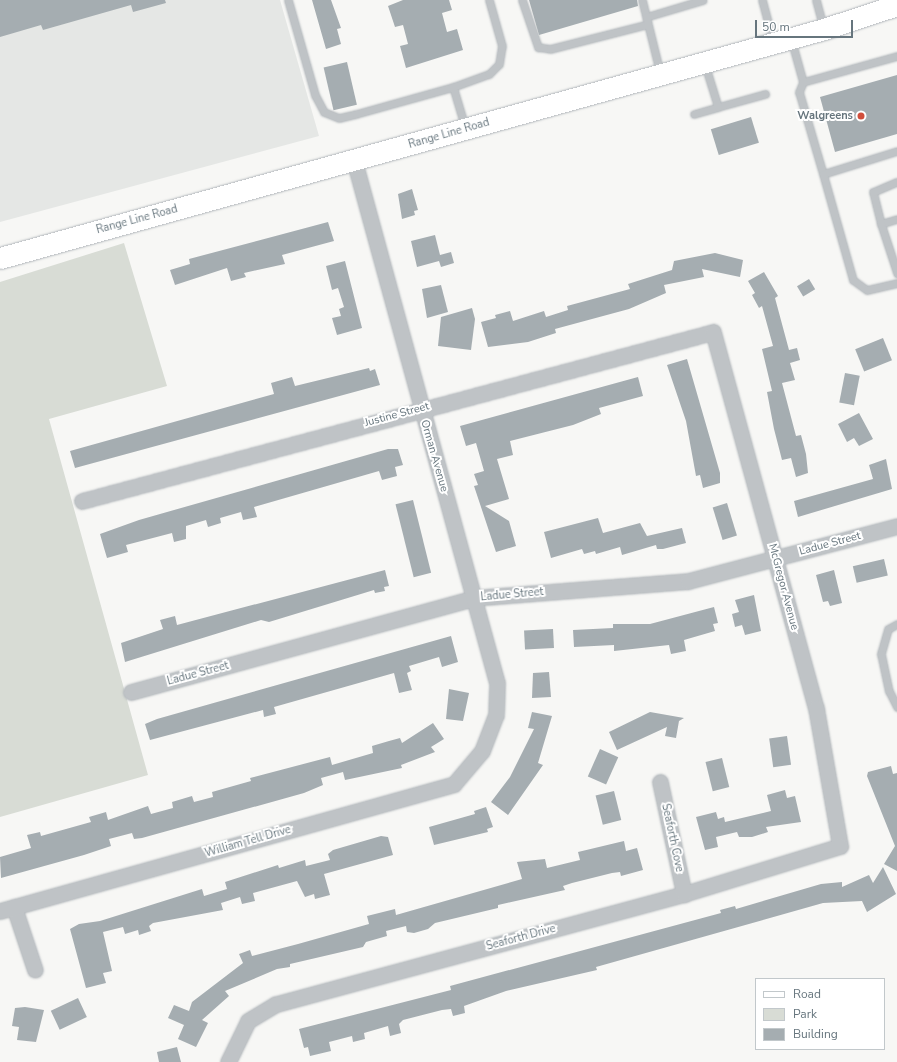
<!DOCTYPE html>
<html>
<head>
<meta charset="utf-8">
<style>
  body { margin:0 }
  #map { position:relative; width:897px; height:1062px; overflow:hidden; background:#f7f7f5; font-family:"Nunito Sans",sans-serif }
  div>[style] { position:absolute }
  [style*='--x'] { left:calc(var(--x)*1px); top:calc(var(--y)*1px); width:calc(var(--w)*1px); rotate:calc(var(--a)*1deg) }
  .built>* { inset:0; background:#e5e7e5 }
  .green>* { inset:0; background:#d8dcd5 }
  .building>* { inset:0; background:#a5adb1; transform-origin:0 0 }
  .roads { filter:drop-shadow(0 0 1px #b2b7bb) drop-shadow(0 0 1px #b2b7bb) }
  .lane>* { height:7px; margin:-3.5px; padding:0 3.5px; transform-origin:3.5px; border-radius:3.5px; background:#bfc3c6 }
  .street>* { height:15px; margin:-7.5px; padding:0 7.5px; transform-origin:7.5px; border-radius:7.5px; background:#bfc3c6 }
  .secondary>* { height:21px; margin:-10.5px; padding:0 10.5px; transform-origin:10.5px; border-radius:10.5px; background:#fff }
  .dots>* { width:11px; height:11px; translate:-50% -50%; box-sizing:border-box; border:2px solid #fff; border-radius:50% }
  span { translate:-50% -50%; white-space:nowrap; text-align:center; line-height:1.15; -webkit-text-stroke:4px #fff; paint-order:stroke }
  .poi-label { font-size:11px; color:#66757d; font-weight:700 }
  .right { translate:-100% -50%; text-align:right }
  .street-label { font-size:11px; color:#66757d }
  .legend { position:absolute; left:755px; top:978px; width:130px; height:72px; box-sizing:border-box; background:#fff; border:1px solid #c2c8cb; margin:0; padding:5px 7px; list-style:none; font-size:12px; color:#66757d }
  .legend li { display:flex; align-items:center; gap:8px; height:20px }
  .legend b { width:20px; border:1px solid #c2c8cb }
  .scale { position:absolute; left:755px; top:20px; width:98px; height:18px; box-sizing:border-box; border:2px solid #66757d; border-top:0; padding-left:5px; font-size:12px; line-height:14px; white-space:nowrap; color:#66757d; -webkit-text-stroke:3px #fff; paint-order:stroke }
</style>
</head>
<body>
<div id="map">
  <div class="built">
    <div style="clip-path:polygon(0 0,280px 0,319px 136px,0 222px)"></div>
  </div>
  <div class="green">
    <div style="clip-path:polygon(124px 243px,167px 386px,49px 419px,148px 775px,0 817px,0 282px)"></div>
  </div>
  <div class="building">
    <div style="clip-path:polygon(0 0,165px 0,166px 3px,133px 12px,131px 5px,43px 30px,41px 25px,0 37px)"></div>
    <div style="clip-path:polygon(312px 0,331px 0,341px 28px,337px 29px,341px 44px,326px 49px)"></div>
    <div style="clip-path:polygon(403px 0,449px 0,452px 10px,442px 13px,447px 32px,457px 29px,463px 50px,406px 68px,400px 46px,408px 44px,403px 25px,395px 27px,388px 6px)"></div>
    <div style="clip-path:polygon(529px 0,637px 0,638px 6px,539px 35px)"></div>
    <div style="left:347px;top:62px;width:44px;height:24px;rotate:77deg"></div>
    <div style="clip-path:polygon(897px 75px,897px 134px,835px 152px,820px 97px)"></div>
    <div style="left:751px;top:117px;width:27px;height:42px;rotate:73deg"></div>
    <div style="clip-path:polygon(412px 189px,418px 210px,414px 211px,415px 215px,402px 219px,398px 194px)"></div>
    <div style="clip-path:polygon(328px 222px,334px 241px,282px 255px,285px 264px,244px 273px,246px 277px,231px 281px,227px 268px,175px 285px,170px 270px,190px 264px,189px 259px)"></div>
    <div style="clip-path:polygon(435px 235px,440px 255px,451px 252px,454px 263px,441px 267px,439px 261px,417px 267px,411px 241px)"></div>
    <div style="clip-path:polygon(715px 253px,743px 260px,740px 277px,702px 269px,704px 277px,664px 285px,666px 293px,629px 309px,555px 329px,556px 333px,528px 342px,488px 347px,481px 322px,496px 318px,495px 315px,510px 311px,513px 321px,544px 311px,546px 317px,568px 310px,567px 306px,630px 289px,628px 284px,672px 270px,674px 261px)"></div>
    <div style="clip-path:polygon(345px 261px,362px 328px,337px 335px,332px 318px,341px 316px,339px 309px,344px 307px,338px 288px,332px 290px,326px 266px)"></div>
    <div style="clip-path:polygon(764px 272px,778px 296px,775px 298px,789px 350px,797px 348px,800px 360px,790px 363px,795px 380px,782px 383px,796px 436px,801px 435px,806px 454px,808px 473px,796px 477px,791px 458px,782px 460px,774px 429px,767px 392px,772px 391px,762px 349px,773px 346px,762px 306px,759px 308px,752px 295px,755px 293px,748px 281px)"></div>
    <div style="left:809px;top:279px;width:12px;height:14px;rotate:59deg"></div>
    <div style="clip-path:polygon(441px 285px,448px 312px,427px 318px,422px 289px)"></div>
    <div style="clip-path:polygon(472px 308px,475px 319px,471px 350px,438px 346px,441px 317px)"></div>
    <div style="left:883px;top:338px;width:24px;height:30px;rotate:68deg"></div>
    <div style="clip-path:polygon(687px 359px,720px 473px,720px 483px,703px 488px,700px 475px,696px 476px,686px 421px,667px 365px)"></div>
    <div style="clip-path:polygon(369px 368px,370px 371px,375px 369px,380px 385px,75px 468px,70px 451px,274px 394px,271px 383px,292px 377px,295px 386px)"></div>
    <div style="left:845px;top:373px;width:15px;height:30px;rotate:11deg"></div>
    <div style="clip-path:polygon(638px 377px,643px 396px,599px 408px,601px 414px,573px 425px,510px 441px,513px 455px,497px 459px,509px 499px,485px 506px,509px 521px,516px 546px,496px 552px,474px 486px,478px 485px,474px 474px,484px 471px,476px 443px,466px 446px,460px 426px)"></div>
    <div style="clip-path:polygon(859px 413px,873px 439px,859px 446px,854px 438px,847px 442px,838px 424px)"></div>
    <div style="clip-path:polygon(388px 449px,398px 449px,403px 465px,395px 467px,397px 476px,382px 480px,379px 471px,254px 507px,257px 517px,243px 520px,241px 512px,220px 518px,221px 523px,208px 527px,206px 520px,186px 526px,186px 539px,174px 542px,172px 533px,126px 545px,128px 552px,107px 558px,104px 548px,100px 534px,139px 520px)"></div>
    <div style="clip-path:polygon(886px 459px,892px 489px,798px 517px,794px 501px,873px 479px,869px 465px)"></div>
    <div style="left:413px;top:500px;width:75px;height:18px;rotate:76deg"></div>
    <div style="left:727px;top:503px;width:34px;height:15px;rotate:73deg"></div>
    <div style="clip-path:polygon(598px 518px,603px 533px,640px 523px,647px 536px,682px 528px,686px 543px,663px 549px,657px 549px,656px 545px,622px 555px,620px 547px,596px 554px,595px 551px,584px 554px,582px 549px,551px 558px,544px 532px)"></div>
    <div style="left:884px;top:559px;width:17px;height:32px;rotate:77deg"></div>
    <div style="clip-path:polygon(385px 570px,389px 586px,384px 587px,385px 591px,375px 593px,374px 590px,269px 622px,261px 620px,125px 662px,121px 643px,163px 629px,160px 620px,175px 616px,177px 625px)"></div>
    <div style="clip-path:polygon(834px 570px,842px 603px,830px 606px,828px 601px,823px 602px,816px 575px)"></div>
    <div style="clip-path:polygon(754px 595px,761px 631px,745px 635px,742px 625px,735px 627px,732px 614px,739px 612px,735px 600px)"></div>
    <div style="clip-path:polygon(714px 607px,718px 623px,713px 624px,715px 631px,684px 640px,686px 651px,671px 654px,669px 645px,614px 651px,614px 645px,574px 647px,573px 630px,613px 628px,613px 624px,650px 624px)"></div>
    <div style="left:553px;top:629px;width:19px;height:29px;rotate:87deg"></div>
    <div style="clip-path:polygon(451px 636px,458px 662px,442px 667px,439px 657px,409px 666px,411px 671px,407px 673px,412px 690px,399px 693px,394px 673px,274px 707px,276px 714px,264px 717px,263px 710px,150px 740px,145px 724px,157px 719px)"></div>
    <div style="clip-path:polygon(549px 672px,551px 697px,532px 698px,533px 673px)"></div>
    <div style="clip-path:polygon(449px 689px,469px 693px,463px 721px,446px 719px)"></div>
    <div style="clip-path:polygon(532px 712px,552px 716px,538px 763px,543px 765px,508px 815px,491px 802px,510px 777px,534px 729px,528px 728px)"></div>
    <div style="clip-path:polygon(650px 712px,684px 718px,679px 721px,676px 738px,665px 736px,667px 727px,617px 750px,609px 732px)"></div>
    <div style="clip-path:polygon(433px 723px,444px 739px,431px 747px,435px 752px,401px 765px,402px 768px,345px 780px,343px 772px,321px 778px,323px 785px,304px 793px,142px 838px,134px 839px,132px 833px,109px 839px,111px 846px,84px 855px,1px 878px,0 857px,31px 848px,27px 835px,40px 832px,41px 836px,91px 822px,89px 817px,106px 812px,108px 820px,148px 806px,151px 814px,173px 808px,172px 802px,192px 796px,194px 802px,213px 797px,212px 792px,251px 781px,250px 778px,330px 757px,332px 765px,373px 753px,372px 746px,389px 741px,400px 738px,402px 743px)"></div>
    <div style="left:787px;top:736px;width:29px;height:18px;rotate:82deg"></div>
    <div style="left:600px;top:749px;width:20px;height:30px;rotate:24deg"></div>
    <div style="left:722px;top:758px;width:30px;height:17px;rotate:76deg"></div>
    <div style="clip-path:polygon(891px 766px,893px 774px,897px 773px,897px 871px,884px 864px,895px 846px,867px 776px,868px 772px)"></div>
    <div style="clip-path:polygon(785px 790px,787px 798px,795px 796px,801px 822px,766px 827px,768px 832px,752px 837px,739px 837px,737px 832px,716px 837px,718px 847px,705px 850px,696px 817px,716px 812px,718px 819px,724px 817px,725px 822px,771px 811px,767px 795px)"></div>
    <div style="left:614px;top:791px;width:30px;height:19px;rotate:76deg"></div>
    <div style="clip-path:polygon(486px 807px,493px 827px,487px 829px,488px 832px,434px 845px,429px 827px,475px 814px,474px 811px)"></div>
    <div style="clip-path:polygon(381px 836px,388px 837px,393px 855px,324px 874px,330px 895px,315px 899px,314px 894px,305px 897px,297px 881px,253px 893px,255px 901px,242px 904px,240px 897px,221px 903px,223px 910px,153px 923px,149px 926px,151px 931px,139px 935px,138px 930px,125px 934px,123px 927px,103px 932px,112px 971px,103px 973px,106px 983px,86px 988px,70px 929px,79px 924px,100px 921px,202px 889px,204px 896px,227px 889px,225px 882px,278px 865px,279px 868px,305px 860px,306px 866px,330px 860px,328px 854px,333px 850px)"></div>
    <div style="clip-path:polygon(624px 841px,626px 851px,637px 848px,643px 870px,621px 876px,620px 872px,612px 873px,572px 883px,563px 886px,565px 890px,498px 905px,498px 908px,435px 923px,428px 929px,414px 933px,407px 932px,406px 926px,386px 931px,387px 936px,366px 942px,363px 947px,290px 964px,290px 967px,277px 969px,225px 991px,229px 996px,202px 1020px,208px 1023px,196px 1047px,178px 1039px,184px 1025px,168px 1018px,174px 1005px,189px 1011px,192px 1002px,243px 963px,239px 954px,250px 950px,252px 956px,298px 944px,369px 924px,367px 916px,395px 909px,396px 915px,522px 879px,517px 862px,545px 859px,547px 868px,580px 860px,578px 852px)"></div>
    <div style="clip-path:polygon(883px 867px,896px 894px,867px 912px,862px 901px,823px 903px,596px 967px,597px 970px,506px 991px,464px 1006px,465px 1013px,453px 1016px,451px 1009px,442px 1010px,403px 1020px,399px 1024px,401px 1033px,390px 1036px,388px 1026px,364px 1033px,365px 1039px,353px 1042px,352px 1036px,329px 1042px,331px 1051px,310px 1056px,308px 1047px,304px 1048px,299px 1029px,451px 990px,450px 986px,721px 913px,720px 910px,735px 906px,736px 909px,821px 884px,842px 882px,842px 887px,869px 875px,873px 883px)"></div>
    <div style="left:78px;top:998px;width:21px;height:30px;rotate:65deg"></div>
    <div style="clip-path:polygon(25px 1007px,44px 1010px,36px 1042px,17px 1040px,19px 1027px,12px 1026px,15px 1008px)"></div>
    <div style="clip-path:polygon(177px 1047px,181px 1062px,159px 1062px,157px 1052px)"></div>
  </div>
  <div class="roads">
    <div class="lane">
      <div style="--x:288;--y:0;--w:99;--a:74.1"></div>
      <div style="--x:315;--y:95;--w:19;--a:62"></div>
      <div style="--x:324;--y:112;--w:16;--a:22"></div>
      <div style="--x:339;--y:118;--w:17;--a:-13"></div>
      <div style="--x:356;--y:114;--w:101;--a:-15.6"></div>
      <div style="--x:522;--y:0;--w:50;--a:71.2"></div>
      <div style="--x:538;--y:47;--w:12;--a:9"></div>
      <div style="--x:550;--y:49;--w:101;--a:-14.3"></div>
      <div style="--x:642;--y:0;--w:75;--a:76.1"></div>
      <div style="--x:762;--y:0;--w:42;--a:75"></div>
      <div style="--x:816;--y:0;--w:28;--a:75"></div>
      <div style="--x:646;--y:17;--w:59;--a:-16.6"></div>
      <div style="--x:791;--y:39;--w:45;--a:74.4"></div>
      <div style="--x:803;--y:82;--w:98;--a:-15.5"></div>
      <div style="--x:803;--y:82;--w:11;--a:112"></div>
      <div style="--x:799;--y:92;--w:85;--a:73.7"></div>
      <div style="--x:718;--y:107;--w:49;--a:-15.5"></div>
      <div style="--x:694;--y:114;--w:25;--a:-16"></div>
      <div style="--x:718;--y:107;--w:44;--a:-107.2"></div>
      <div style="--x:465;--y:127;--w:42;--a:-106.7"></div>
      <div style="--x:453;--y:87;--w:38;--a:-20"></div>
      <div style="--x:489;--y:74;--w:14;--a:-45"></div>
      <div style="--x:499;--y:64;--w:18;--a:-81"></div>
      <div style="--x:502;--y:46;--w:48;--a:-105.8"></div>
      <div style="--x:897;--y:151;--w:77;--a:162.7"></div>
      <div style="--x:823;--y:174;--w:110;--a:74.2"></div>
      <div style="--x:853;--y:280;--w:17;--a:36"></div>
      <div style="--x:867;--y:290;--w:31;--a:-13"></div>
      <div style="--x:897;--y:219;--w:17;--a:163"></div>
      <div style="--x:881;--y:224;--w:52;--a:71.9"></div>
      <div style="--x:881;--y:224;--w:33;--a:-104"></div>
      <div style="--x:873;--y:192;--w:26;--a:-23"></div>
      <div style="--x:897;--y:624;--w:10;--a:151"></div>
      <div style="--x:888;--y:629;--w:26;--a:106"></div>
      <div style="--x:881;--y:654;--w:38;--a:78"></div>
      <div style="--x:889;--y:691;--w:18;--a:63"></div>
    </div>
    <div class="street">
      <div style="--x:82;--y:501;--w:653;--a:-14.99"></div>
      <div style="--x:713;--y:332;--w:390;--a:74.7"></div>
      <div style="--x:816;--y:708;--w:140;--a:80.1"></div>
      <div style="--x:840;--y:846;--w:163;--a:162.9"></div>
      <div style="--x:684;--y:894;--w:423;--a:164.9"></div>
      <div style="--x:276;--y:1004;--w:33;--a:149"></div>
      <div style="--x:248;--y:1021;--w:46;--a:116"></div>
      <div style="--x:131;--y:692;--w:356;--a:-15.3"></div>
      <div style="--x:474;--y:598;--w:215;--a:-4.5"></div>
      <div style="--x:688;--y:581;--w:216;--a:-14.7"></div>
      <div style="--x:660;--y:782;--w:115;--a:77.9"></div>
      <div style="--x:14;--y:907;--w:66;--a:71.6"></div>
      <div style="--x:0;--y:911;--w:471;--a:-15.6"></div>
      <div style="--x:454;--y:784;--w:43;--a:-49.7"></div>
      <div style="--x:482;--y:751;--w:39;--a:-69"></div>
      <div style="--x:496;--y:715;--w:32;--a:-88"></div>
      <div style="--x:497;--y:683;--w:542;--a:-105.29"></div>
    </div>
    <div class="secondary">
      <div style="--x:0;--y:258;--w:855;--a:-15.53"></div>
      <div style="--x:824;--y:29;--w:77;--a:-18.2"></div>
    </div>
  </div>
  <div class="dots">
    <div style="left:861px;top:116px;background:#d14f3c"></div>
  </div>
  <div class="poi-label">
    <span class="right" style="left:853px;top:116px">Walgreens</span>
  </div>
  <div class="street-label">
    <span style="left:449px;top:134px;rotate:-16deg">Range Line Road</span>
    <span style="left:137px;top:220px;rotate:-15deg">Range Line Road</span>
    <span style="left:397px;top:415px;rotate:-15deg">Justine Street</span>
    <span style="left:434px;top:456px;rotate:74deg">Orman Avenue</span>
    <span style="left:830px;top:544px;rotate:-15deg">Ladue Street</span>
    <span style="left:783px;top:587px;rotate:75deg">McGregor Avenue</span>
    <span style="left:512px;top:595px;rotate:-5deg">Ladue Street</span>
    <span style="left:198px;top:674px;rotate:-15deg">Ladue Street</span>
    <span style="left:672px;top:838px;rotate:78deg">Seaforth Cove</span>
    <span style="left:248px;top:842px;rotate:-16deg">William Tell Drive</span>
    <span style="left:521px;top:938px;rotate:-15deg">Seaforth Drive</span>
  </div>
  <ul class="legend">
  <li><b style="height:5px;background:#fff"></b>Road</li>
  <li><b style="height:11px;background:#d8dcd5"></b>Park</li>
  <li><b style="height:11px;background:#a5adb1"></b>Building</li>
  </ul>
  <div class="scale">50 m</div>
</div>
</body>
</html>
